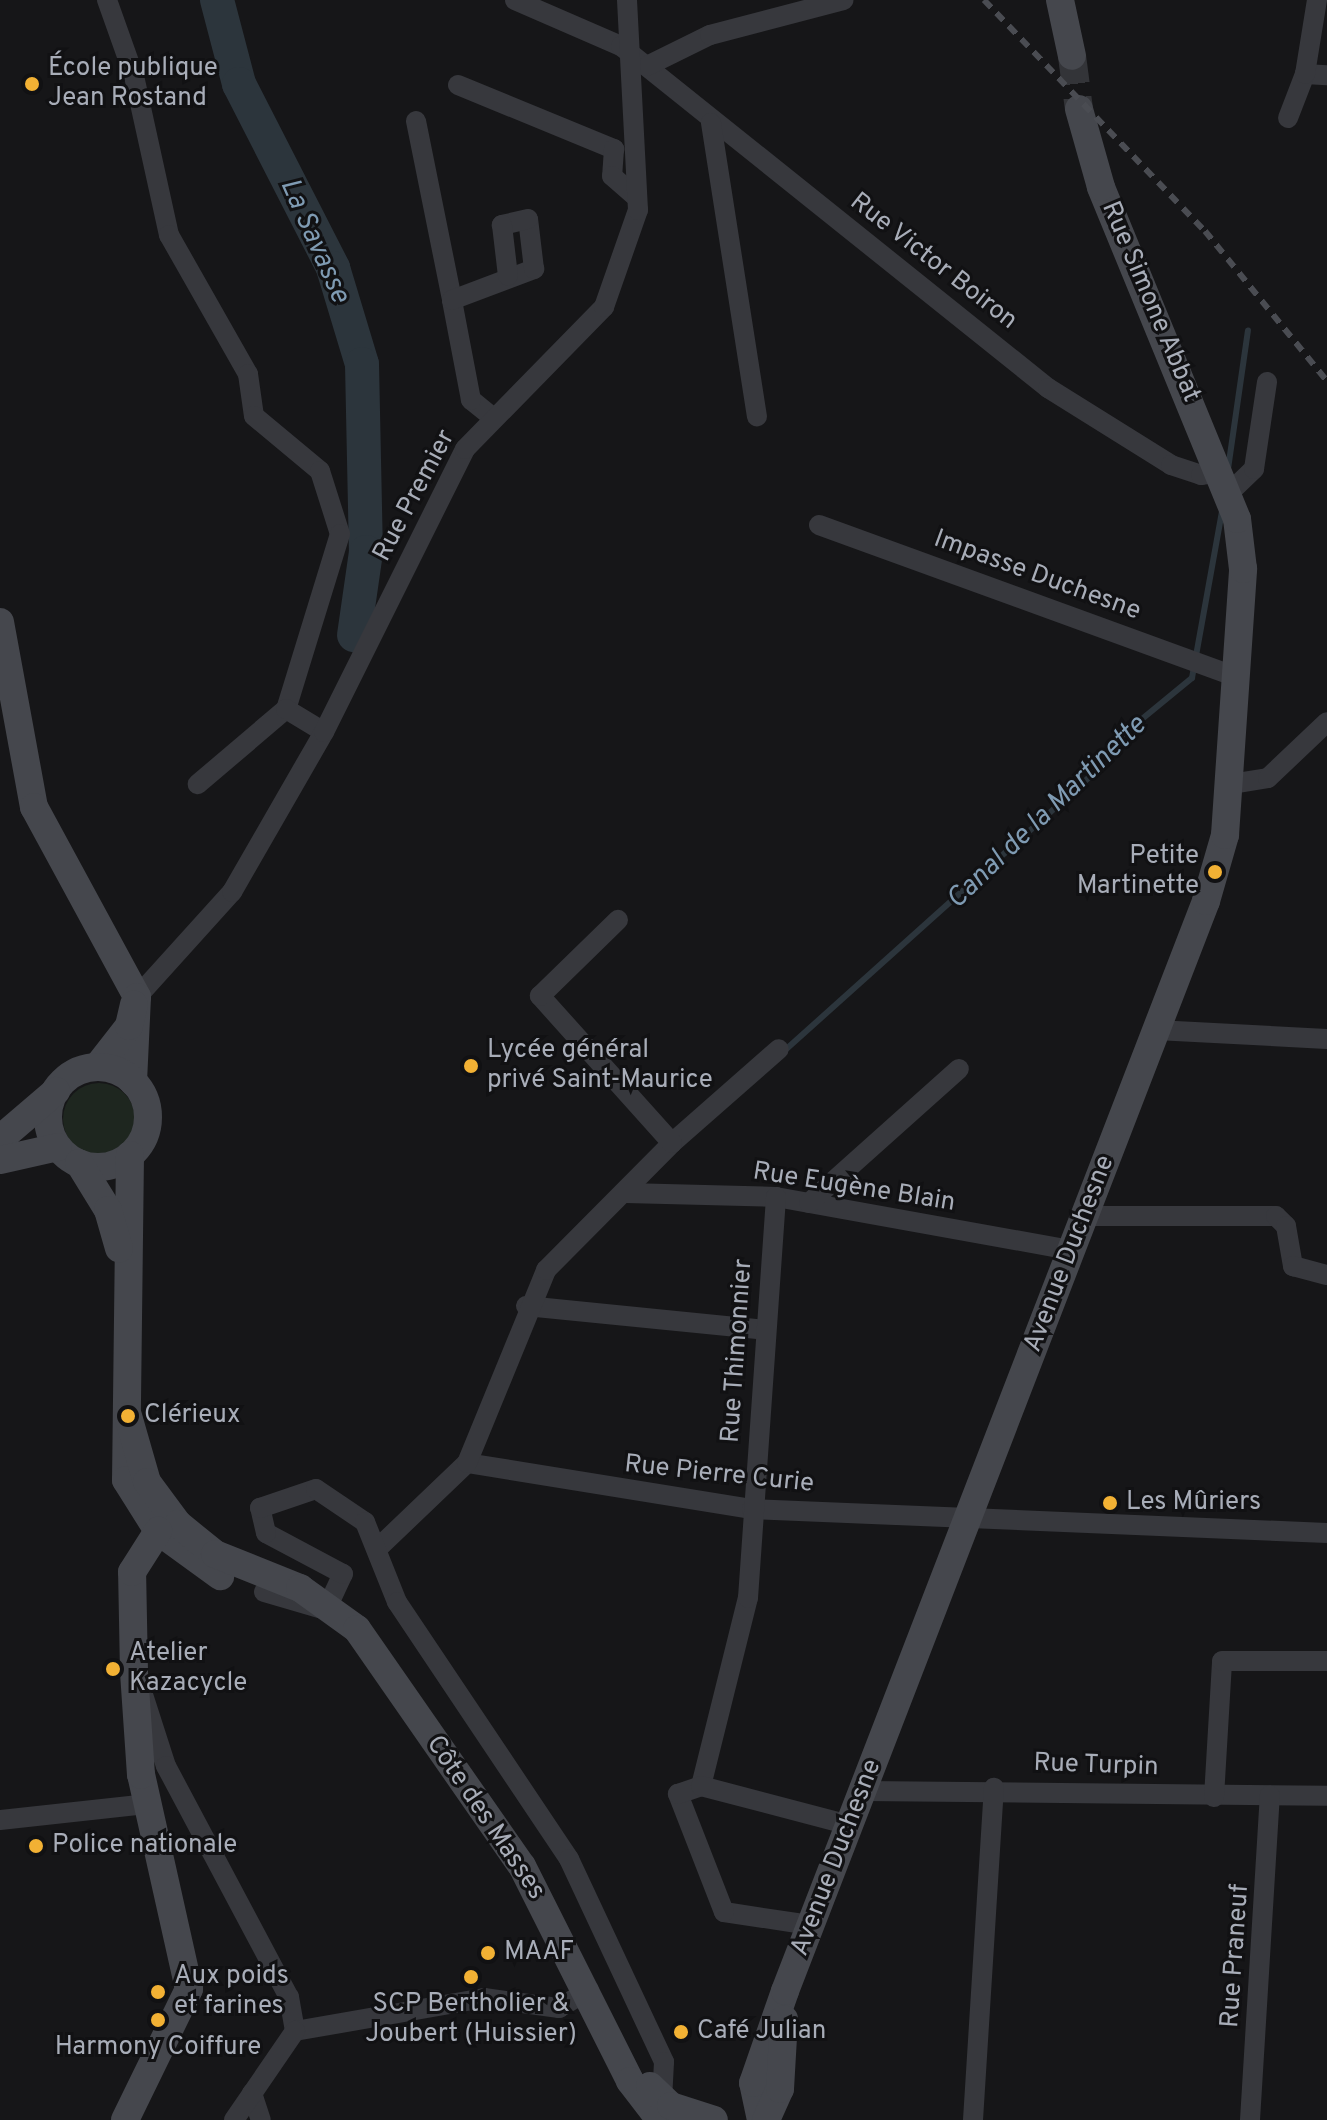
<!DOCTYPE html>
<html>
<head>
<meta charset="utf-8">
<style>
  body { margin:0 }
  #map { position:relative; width:1327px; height:2120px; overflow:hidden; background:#161618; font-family:Overpass,sans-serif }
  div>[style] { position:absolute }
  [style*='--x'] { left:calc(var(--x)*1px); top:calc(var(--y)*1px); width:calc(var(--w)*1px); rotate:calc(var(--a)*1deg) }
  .green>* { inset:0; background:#1e261f }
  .round { border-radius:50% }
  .stream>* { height:6px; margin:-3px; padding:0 3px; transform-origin:3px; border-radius:3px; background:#2c353c }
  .river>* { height:34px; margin:-17px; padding:0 17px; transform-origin:17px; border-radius:17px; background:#2c353c }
  .secondary-tunnel>* { height:28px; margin-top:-14px; transform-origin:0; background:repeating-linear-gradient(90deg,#333438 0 28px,transparent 0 42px) }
  .street>* { height:20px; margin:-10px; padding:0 10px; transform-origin:10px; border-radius:10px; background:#37383d }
  .secondary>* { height:28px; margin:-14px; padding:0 14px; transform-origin:14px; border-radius:14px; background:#45474d }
  .secondary>.ring { margin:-14px; padding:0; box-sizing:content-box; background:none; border:28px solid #45474d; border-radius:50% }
  .rail>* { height:6px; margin-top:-3px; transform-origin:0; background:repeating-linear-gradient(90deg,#4a4c52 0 10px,transparent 0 18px) }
  .dots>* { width:22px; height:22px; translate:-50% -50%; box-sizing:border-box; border:4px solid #111113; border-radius:50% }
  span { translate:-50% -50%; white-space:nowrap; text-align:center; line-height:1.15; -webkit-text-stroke:6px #111113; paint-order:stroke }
  .poi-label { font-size:26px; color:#a8adb8 }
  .left { translate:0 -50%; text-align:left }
  .right { translate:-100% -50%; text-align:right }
  .street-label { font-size:26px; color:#a8adb8 }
  .water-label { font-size:28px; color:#7f9bb3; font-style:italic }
</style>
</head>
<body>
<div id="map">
  <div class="green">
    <div class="round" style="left:63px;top:1083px;width:72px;height:72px"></div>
  </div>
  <div class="stream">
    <div style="--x:1228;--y:469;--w:140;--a:-81.8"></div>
    <div style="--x:783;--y:1052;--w:414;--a:-41.9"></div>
    <div style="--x:1091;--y:776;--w:41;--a:-55.9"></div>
    <div style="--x:1114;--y:742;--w:101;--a:-39.4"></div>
    <div style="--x:1192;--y:678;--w:169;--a:-79.8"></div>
  </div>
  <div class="river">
    <div style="--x:217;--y:0;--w:87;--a:75.3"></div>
    <div style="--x:239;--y:84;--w:207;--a:62.9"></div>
    <div style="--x:333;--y:268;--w:100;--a:73.2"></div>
    <div style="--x:362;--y:364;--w:188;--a:88.8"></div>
    <div style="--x:366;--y:552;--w:84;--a:98.2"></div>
  </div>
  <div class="secondary-tunnel">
    <div style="--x:1072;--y:56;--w:53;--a:82.5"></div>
  </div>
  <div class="street">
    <div style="--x:107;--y:0;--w:81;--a:70.4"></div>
    <div style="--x:134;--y:76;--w:163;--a:77.6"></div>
    <div style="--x:169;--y:235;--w:160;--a:60.4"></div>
    <div style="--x:248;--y:374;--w:42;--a:81.9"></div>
    <div style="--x:254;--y:416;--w:86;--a:39.8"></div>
    <div style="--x:320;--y:471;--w:66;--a:72.4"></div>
    <div style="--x:340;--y:534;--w:183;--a:107.1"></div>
    <div style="--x:286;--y:709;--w:116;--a:139.6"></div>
    <div style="--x:515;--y:0;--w:116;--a:23.5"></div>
    <div style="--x:621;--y:46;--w:547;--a:38.69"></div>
    <div style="--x:1048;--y:388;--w:145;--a:32"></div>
    <div style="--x:1171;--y:465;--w:32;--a:18"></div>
    <div style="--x:1201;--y:475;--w:20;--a:-9"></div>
    <div style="--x:647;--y:66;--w:70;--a:-26.2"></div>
    <div style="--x:710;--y:35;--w:138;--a:-14.7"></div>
    <div style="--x:1305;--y:74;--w:22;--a:3"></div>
    <div style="--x:458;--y:85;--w:169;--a:22.3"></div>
    <div style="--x:614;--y:149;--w:27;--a:94"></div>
    <div style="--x:612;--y:176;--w:30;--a:41"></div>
    <div style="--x:1288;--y:118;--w:47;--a:-68.9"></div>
    <div style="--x:1305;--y:74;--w:75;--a:-80.8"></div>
    <div style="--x:416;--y:121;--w:183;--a:78.6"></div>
    <div style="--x:711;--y:123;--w:297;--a:81.1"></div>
    <div style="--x:491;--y:416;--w:26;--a:-141"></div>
    <div style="--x:471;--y:400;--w:102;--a:-100.8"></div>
    <div style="--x:452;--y:300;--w:88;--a:-20.7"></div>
    <div style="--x:534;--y:269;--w:50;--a:-96.8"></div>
    <div style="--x:528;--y:219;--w:27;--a:167"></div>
    <div style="--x:502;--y:225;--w:51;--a:83.3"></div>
    <div style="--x:1229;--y:493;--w:35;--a:-44"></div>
    <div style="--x:1254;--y:469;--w:88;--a:-81.5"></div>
    <div style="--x:819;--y:525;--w:444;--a:20"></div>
    <div style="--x:286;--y:709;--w:44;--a:31.2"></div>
    <div style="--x:1231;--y:784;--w:37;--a:-9"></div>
    <div style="--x:1268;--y:778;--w:81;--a:-43.5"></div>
    <div style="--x:137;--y:997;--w:142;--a:-47.9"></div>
    <div style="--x:232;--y:892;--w:185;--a:-60.1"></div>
    <div style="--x:324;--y:732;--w:316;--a:-63.5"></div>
    <div style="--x:465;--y:449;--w:199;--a:-45.6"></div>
    <div style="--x:604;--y:307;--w:103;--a:-70.7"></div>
    <div style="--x:638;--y:210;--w:210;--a:-93"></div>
    <div style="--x:1156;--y:1030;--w:171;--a:3"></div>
    <div style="--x:672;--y:1143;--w:142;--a:-41.3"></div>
    <div style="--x:626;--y:1193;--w:150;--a:1.5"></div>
    <div style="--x:776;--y:1197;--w:301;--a:10.2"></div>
    <div style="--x:809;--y:1203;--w:201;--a:-41.8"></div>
    <div style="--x:1086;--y:1216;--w:190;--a:0"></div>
    <div style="--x:1276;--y:1216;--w:14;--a:45"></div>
    <div style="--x:1286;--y:1226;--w:41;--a:80.1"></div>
    <div style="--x:1293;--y:1266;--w:35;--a:15"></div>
    <div style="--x:526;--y:1306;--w:241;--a:5.7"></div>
    <div style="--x:467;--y:1463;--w:289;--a:9.2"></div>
    <div style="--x:752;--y:1509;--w:576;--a:2.39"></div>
    <div style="--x:377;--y:1549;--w:124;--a:-43.7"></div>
    <div style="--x:467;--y:1463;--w:209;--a:-67.7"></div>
    <div style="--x:546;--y:1270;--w:179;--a:-45.2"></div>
    <div style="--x:672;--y:1143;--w:198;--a:-131.9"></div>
    <div style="--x:540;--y:996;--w:109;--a:-44.3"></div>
    <div style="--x:264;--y:1592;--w:65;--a:16.2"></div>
    <div style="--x:326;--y:1610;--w:40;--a:-65"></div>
    <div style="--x:343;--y:1574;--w:87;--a:-152"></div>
    <div style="--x:266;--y:1533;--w:26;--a:-103"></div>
    <div style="--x:260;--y:1508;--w:59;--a:-18.7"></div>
    <div style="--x:316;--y:1489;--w:59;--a:34"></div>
    <div style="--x:365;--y:1522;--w:86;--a:68.2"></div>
    <div style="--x:397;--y:1602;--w:309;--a:56.2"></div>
    <div style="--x:569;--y:1859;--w:224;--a:64.9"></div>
    <div style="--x:664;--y:2062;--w:37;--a:93"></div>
    <div style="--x:138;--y:1679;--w:91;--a:72.2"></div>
    <div style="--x:166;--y:1766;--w:262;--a:62"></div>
    <div style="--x:289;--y:1997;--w:35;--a:80"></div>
    <div style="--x:701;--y:1786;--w:194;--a:-76"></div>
    <div style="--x:748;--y:1598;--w:402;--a:-86"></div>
    <div style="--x:864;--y:1791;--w:463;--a:0.6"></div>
    <div style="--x:1214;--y:1797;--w:136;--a:-86.6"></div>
    <div style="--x:1222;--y:1661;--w:105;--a:0"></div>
    <div style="--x:0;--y:1820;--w:149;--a:-6.2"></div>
    <div style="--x:810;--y:1925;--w:87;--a:-171.4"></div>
    <div style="--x:724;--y:1912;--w:127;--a:-111.3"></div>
    <div style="--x:678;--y:1794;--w:24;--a:-19"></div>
    <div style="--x:701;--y:1786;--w:154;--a:14.7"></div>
    <div style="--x:295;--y:2031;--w:192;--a:-9.9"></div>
    <div style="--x:484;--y:1998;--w:76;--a:7.6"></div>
    <div style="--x:559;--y:2008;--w:35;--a:-31"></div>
    <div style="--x:252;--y:2093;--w:28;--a:72"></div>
    <div style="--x:234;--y:2120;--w:108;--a:-55.6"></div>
    <div style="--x:973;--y:2120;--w:333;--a:-86.4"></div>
    <div style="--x:1250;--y:2120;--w:325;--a:-86.5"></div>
  </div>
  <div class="secondary">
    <div style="--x:1060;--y:0;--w:57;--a:77.9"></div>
    <div style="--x:0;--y:622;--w:188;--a:79.6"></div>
    <div style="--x:34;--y:807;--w:216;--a:61.5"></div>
    <div style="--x:137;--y:997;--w:85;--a:92.7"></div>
    <div style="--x:97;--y:1067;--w:52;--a:-52"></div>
    <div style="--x:129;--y:1026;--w:22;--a:-77"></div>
    <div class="ring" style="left:48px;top:1067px;width:72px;height:72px"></div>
    <div style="--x:0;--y:1139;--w:74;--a:-40.6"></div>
    <div style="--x:130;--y:1155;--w:325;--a:90.7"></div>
    <div style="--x:126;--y:1480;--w:60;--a:57.9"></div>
    <div style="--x:158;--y:1531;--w:77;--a:36"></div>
    <div style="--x:0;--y:1160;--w:59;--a:-12.6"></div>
    <div style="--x:79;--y:1163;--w:55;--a:58.3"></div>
    <div style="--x:108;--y:1210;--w:40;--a:74"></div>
    <div style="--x:128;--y:1416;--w:69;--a:73.9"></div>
    <div style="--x:147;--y:1482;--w:52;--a:53.6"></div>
    <div style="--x:178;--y:1524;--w:48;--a:39"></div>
    <div style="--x:215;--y:1554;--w:92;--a:21.8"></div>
    <div style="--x:300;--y:1588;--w:70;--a:35.7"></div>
    <div style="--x:357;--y:1629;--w:289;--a:55.2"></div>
    <div style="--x:522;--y:1866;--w:241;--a:63.3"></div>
    <div style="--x:630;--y:2081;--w:49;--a:52.4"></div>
    <div style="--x:650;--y:2086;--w:29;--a:44"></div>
    <div style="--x:671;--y:2106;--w:45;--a:18"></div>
    <div style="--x:125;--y:2120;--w:146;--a:-64"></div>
    <div style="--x:189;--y:1989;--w:219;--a:-102.6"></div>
    <div style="--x:141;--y:1775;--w:103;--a:-93.9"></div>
    <div style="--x:134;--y:1672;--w:100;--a:-91.1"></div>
    <div style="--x:132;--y:1572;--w:49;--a:-57.6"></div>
    <div style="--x:761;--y:2120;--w:38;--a:-102"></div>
    <div style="--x:753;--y:2083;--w:97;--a:-70.8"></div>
    <div style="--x:785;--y:1991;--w:1168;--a:-68.88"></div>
    <div style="--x:1206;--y:901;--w:69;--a:-73.9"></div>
    <div style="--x:1225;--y:835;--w:267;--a:-86.1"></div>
    <div style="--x:1243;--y:569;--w:50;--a:-96.8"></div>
    <div style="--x:1237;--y:519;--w:359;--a:-112.3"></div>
    <div style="--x:1101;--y:187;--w:81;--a:-105.8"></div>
    <div style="--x:766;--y:2120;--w:34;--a:-66"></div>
    <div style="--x:780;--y:2089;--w:70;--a:-86.7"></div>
  </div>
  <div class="rail">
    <div style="--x:984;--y:0;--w:320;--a:46.3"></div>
    <div style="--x:1205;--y:231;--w:193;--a:50.9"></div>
  </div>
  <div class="dots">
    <div style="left:32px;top:84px;background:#f2b134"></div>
    <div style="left:1215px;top:872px;background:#f2b134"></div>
    <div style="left:471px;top:1066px;background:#f2b134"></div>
    <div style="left:128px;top:1416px;background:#f2b134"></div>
    <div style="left:1110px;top:1503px;background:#f2b134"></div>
    <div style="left:113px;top:1669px;background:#f2b134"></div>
    <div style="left:36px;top:1846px;background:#f2b134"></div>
    <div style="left:488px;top:1953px;background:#f2b134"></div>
    <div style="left:471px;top:1977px;background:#f2b134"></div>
    <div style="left:158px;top:1992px;background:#f2b134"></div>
    <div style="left:158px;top:2020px;background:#f2b134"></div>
    <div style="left:681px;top:2032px;background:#f2b134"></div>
  </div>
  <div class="poi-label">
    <span class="left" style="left:48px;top:84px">École publique<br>Jean Rostand</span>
    <span class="right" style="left:1199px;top:872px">Petite<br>Martinette</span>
    <span class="left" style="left:487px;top:1066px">Lycée général<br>privé Saint-Maurice</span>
    <span class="left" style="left:144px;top:1416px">Clérieux</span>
    <span class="left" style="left:1126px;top:1503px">Les Mûriers</span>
    <span class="left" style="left:129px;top:1669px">Atelier<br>Kazacycle</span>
    <span class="left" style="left:52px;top:1846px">Police nationale</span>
    <span class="left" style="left:504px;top:1953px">MAAF</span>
    <span class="left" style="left:174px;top:1992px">Aux poids<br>et farines</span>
    <span style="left:471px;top:2020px">SCP Bertholier &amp;<br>Joubert (Huissier)</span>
    <span class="left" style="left:697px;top:2032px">Café Julian</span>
    <span style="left:158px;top:2048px">Harmony Coiffure</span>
  </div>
  <div class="street-label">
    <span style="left:933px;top:262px;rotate:38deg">Rue Victor Boiron</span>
    <span style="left:1150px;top:302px;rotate:67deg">Rue Simone Abbat</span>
    <span style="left:415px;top:496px;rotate:-62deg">Rue Premier</span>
    <span style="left:1037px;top:576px;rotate:20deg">Impasse Duchesne</span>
    <span style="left:854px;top:1188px;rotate:9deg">Rue Eugène Blain</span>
    <span style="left:1070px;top:1254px;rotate:-69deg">Avenue Duchesne</span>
    <span style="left:738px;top:1351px;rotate:-86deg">Rue Thimonnier</span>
    <span style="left:719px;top:1475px;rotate:6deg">Rue Pierre Curie</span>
    <span style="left:1096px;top:1766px;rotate:2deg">Rue Turpin</span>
    <span style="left:485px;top:1818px;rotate:56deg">Côte des Masses</span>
    <span style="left:837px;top:1858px;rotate:-69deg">Avenue Duchesne</span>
    <span style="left:1236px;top:1956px;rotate:-86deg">Rue Praneuf</span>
  </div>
  <div class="water-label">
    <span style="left:314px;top:241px;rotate:66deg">La Savasse</span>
    <span style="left:1047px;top:813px;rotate:-44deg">Canal de la Martinette</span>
  </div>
</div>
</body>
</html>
